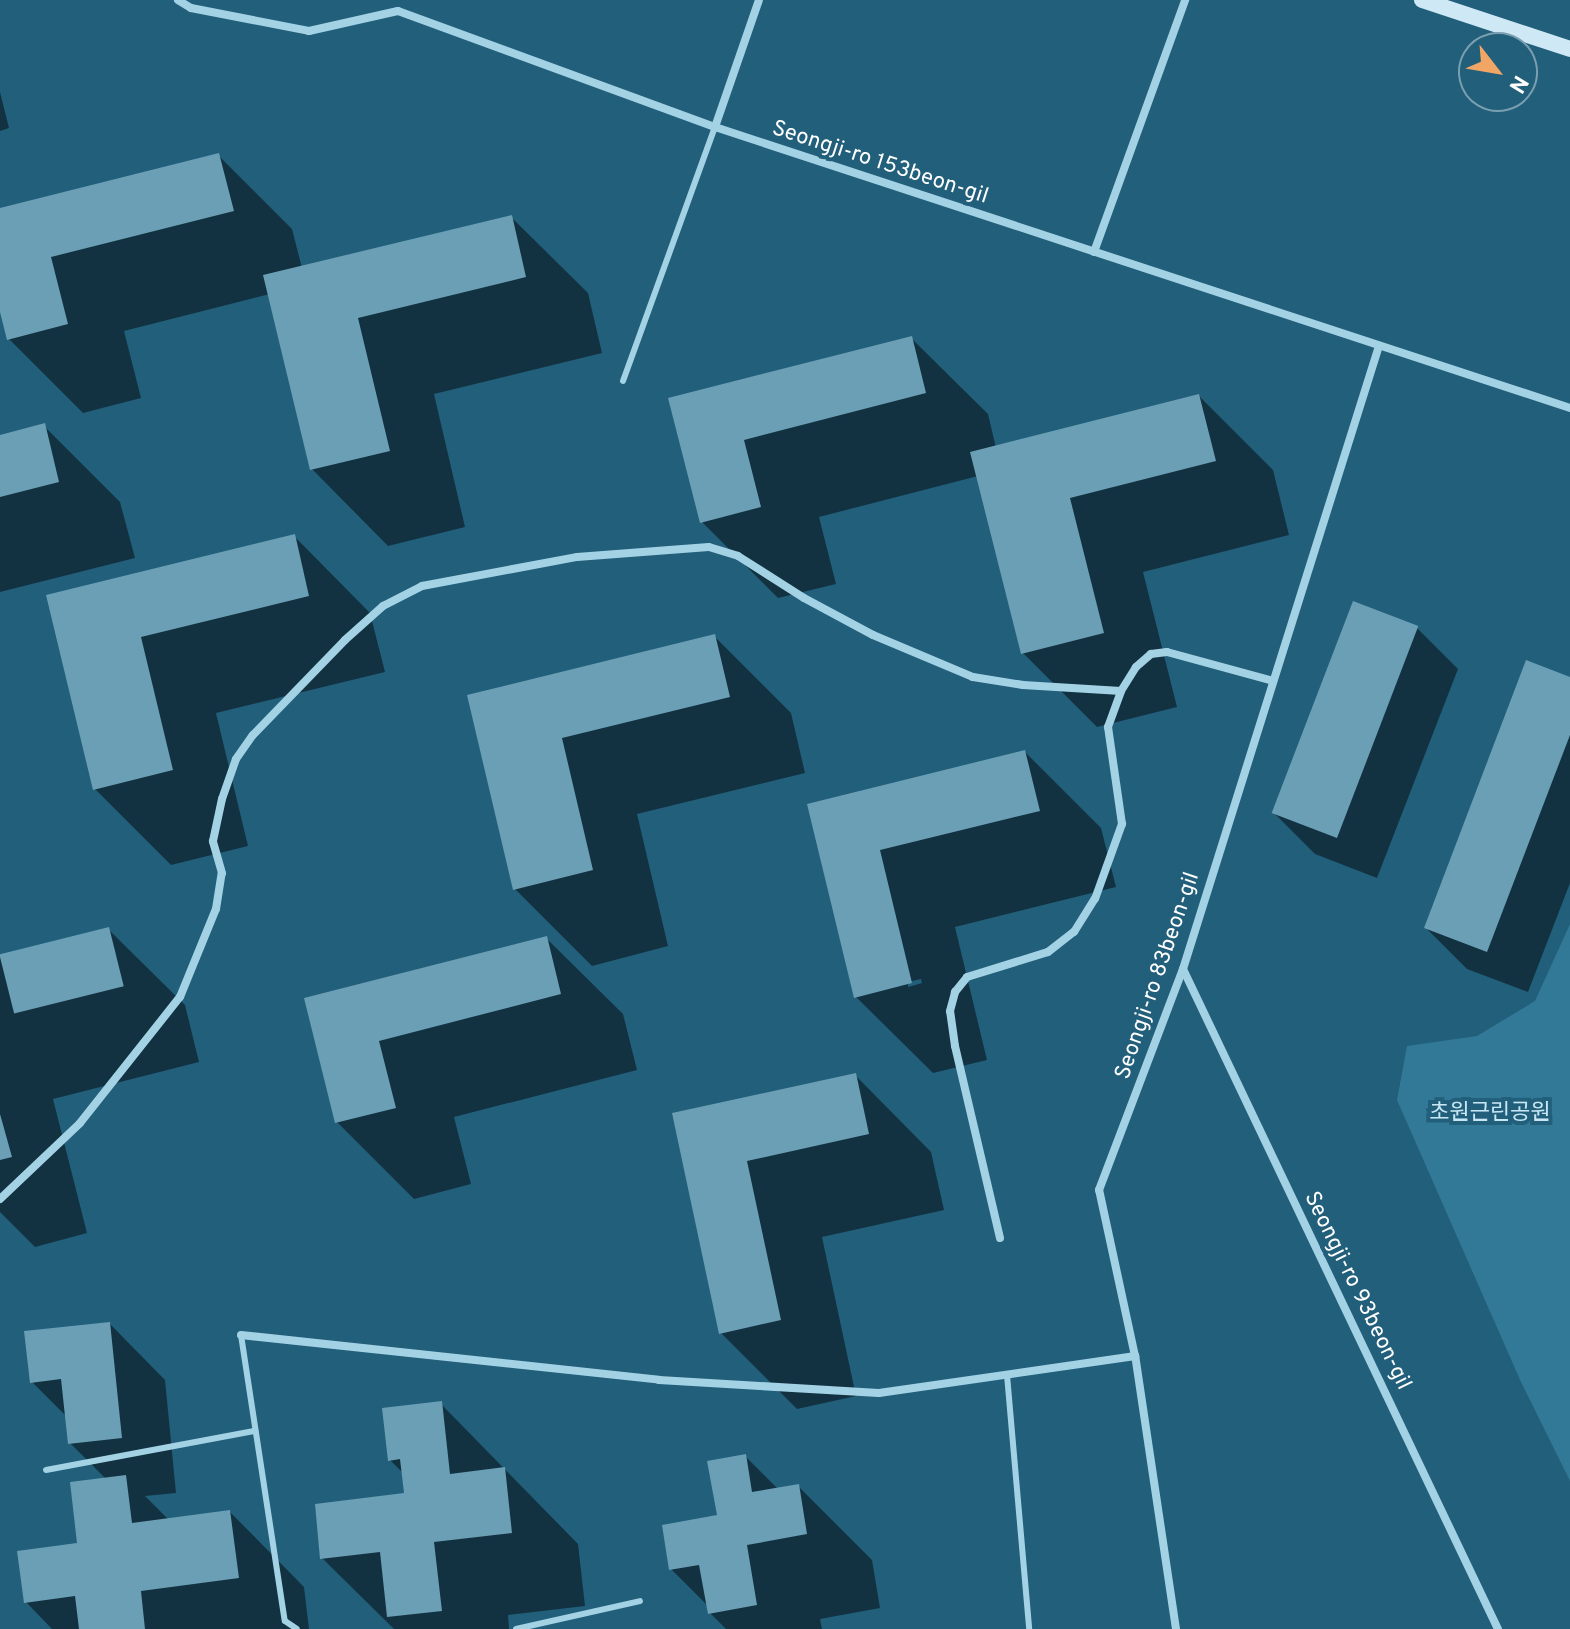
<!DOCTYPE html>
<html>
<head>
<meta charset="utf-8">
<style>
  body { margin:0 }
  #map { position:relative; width:1570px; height:1629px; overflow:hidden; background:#225f7b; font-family:Overpass,"Noto Sans KR",sans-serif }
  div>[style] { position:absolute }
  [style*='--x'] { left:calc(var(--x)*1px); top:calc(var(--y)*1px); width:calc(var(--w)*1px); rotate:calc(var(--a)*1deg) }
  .green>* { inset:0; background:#327997 }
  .shadow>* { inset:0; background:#0007 }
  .building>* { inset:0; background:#6b9fb5; transform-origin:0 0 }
  .service>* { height:6px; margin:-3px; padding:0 3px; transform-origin:3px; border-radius:3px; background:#a4d2e5 }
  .minor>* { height:8px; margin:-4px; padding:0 4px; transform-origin:4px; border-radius:4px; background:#a4d2e5 }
  .secondary>* { height:16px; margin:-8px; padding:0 8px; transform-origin:8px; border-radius:8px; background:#cee8f5 }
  span { translate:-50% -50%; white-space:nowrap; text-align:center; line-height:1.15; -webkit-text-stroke:8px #225f7b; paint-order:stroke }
  .street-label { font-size:22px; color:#fff }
  .park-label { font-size:22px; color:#c7e7f4 }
  .north { position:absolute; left:1458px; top:32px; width:80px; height:80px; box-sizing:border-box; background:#225f7b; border:2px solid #7a9fb0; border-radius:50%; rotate:121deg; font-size:22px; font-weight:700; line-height:32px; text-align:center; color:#fff }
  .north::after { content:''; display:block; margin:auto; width:28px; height:36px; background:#f1a666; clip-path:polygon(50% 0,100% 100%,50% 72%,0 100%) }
</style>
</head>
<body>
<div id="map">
  <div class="green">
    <div style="clip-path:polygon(1570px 924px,1570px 1481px,1521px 1382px,1397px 1100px,1407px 1046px,1477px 1036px,1535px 1001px)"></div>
  </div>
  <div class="shadow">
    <div style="clip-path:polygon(0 92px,9px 128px,0 131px)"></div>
    <div style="clip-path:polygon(218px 155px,292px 229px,302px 268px,511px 217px,588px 293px,602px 353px,434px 394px,465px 527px,388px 546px,312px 469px,270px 294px,124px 331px,141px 398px,83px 413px,9px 339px,0 304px,0 211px)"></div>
    <div style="clip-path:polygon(911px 338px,988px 414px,996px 448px,1199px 396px,1273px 470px,1289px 535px,1143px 572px,1177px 707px,1097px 727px,1023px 653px,978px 476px,819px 517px,836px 584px,778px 598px,702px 522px,671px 399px)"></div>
    <div style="clip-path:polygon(44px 426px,120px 502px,135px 558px,0 592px,0 437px)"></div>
    <div style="clip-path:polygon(294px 536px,370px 613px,385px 672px,216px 713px,248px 846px,171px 865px,94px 788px,49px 596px)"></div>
    <div style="clip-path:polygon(1417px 628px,1458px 669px,1377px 878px,1315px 854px,1274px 813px)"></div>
    <div style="clip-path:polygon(714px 636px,791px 713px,805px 773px,637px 814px,668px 946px,592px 966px,515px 889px,469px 696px)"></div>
    <div style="clip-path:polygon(1570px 679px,1570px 883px,1528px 992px,1467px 969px,1426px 928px)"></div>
    <div style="clip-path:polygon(evenodd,1025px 752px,1101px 828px,1116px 887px,955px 927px,987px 1060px,933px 1073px,856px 997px,809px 805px,1025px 752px,921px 979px,922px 983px,908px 987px,908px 982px,921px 979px)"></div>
    <div style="clip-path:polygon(108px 929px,185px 1005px,199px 1062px,53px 1099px,87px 1233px,35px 1247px,0 1212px,0 957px)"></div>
    <div style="clip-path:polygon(546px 938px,623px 1014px,637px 1070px,454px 1117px,471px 1184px,414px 1199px,337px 1122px,306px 1000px)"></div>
    <div style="clip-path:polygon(855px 1075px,931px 1152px,944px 1210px,822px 1237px,856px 1396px,797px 1409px,721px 1333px,675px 1114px)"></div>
    <div style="clip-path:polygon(110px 1324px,165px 1380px,176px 1493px,145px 1496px,169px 1520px,230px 1512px,304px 1587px,309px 1629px,52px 1629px,26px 1602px,79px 1545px,106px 1479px,70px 1443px,67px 1417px,32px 1382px)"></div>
    <div style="clip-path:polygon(441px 1404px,578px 1544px,585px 1606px,508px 1615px,509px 1629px,394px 1629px,322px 1558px,406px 1495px,404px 1474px,390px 1460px)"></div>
    <div style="clip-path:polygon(745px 1456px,778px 1489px,798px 1486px,872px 1560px,880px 1608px,820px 1619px,822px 1629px,726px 1629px,710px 1613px,708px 1606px,671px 1569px,719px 1517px)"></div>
  </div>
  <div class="building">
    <div style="clip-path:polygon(219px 153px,234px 211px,51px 257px,68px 324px,7px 340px,0 312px,0 208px)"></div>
    <div style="clip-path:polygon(512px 215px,526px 277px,358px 318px,390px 451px,310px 470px,263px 275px)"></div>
    <div style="clip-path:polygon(912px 336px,926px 393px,744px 440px,761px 507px,700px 523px,668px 398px)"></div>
    <div style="clip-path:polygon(1199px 394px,1216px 461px,1070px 498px,1104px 633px,1021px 654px,970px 452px)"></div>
    <div style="clip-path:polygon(45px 423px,59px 482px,0 497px,0 435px)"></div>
    <div style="clip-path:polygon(295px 534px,309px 596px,141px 637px,173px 770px,93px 790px,46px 595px)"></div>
    <div style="left:1353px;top:601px;width:70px;height:227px;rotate:21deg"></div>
    <div style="clip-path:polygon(715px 634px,730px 697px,562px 738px,593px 870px,513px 890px,467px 695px)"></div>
    <div style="clip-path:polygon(1526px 660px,1570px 677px,1570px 735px,1487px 952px,1424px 928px)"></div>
    <div style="clip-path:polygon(1025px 750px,1040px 811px,880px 850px,912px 983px,854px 998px,807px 804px)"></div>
    <div style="left:109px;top:927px;width:61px;height:113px;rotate:76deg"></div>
    <div style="clip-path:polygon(547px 936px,561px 994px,379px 1041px,396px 1108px,335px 1123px,304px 998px)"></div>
    <div style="clip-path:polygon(856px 1073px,869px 1134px,747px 1161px,781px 1320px,719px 1334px,672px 1113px)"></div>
    <div style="clip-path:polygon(0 1114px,12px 1157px,0 1160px)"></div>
    <div style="clip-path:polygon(110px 1322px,122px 1438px,68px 1444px,61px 1379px,30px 1383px,24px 1331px)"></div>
    <div style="clip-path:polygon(442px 1401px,450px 1474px,505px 1467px,512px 1533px,434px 1542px,442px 1611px,387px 1617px,380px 1552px,320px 1559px,315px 1504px,404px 1493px,400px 1459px,388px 1461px,382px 1408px)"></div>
    <div style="clip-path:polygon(746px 1454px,752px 1492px,799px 1484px,807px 1534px,747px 1545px,757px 1605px,708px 1614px,699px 1565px,669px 1570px,662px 1525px,717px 1515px,707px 1461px)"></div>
    <div style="clip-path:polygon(126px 1475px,132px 1523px,230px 1510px,239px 1578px,141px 1591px,145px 1629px,79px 1629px,75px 1596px,24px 1603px,17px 1551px,77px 1543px,70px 1482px)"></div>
  </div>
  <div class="service">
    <div style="--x:623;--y:381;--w:270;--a:-70.1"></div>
    <div style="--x:241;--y:1335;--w:289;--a:81.3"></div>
    <div style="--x:285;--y:1621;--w:14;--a:34"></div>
    <div style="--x:1007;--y:1375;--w:255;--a:85"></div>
    <div style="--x:46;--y:1470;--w:213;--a:-10.6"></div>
    <div style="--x:516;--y:1629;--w:127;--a:-12.7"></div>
  </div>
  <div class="minor">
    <div style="--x:178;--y:0;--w:15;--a:32"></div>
    <div style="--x:191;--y:8;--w:120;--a:11"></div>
    <div style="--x:309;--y:31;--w:91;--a:-12.7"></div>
    <div style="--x:398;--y:11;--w:338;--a:20.1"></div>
    <div style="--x:715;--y:127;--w:900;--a:18.19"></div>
    <div style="--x:715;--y:127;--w:134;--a:-70.9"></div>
    <div style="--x:1094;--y:252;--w:268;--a:-70.1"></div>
    <div style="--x:1183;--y:969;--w:731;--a:64.49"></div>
    <div style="--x:0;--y:1199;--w:110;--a:-43.5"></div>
    <div style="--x:80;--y:1123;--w:161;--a:-51.6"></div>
    <div style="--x:180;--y:997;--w:95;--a:-67.8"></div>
    <div style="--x:216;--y:909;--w:36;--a:-81"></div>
    <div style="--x:222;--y:873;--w:33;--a:-106"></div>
    <div style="--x:213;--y:841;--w:43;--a:-77.9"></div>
    <div style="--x:222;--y:799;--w:42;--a:-70.7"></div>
    <div style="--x:236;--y:759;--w:29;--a:-55"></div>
    <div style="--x:253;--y:735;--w:132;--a:-45.9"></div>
    <div style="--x:345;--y:640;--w:51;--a:-41.8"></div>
    <div style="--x:383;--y:606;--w:44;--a:-27.1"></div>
    <div style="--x:422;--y:586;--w:158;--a:-10.6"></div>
    <div style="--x:577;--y:557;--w:132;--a:-4.3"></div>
    <div style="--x:709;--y:547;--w:30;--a:17"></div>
    <div style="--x:738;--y:556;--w:78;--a:32.5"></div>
    <div style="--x:804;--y:598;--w:78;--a:28.2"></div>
    <div style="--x:873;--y:635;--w:108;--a:22.8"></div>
    <div style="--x:973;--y:677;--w:51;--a:9.1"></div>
    <div style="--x:1023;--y:685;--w:98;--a:3.5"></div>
    <div style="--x:1000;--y:1238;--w:197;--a:-103.2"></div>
    <div style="--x:955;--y:1046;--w:35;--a:-98"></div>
    <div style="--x:950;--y:1011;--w:20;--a:-75"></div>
    <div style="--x:955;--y:992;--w:19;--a:-51"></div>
    <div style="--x:967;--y:977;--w:85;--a:-17.2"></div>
    <div style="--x:1048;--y:952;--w:33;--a:-38"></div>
    <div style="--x:1074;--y:932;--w:39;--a:-58"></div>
    <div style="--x:1095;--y:899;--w:80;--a:-70.2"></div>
    <div style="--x:1122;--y:824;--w:98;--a:-98.2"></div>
    <div style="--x:1108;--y:727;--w:38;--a:-70"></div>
    <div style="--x:1121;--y:691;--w:28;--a:-58"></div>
    <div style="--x:1136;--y:667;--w:20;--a:-41"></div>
    <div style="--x:1151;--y:654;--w:16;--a:-7"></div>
    <div style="--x:1167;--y:652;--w:110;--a:15.3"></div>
    <div style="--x:241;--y:1335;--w:420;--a:6.1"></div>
    <div style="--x:659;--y:1380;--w:220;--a:3.4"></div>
    <div style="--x:879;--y:1393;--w:259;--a:-8.2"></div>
    <div style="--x:1176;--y:1629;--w:276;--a:-98.5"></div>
    <div style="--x:1135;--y:1356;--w:170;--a:-102.2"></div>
    <div style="--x:1099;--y:1190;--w:236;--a:-69.2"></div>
    <div style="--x:1183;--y:969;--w:653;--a:-72.54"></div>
  </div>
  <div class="secondary">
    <div style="--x:1422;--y:0;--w:156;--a:18.3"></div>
  </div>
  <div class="street-label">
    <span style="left:880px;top:163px;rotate:18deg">Seongji-ro 153beon-gil</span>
    <span style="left:1158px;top:976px;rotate:-71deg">Seongji-ro 83beon-gil</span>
    <span style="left:1357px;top:1291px;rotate:64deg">Seongji-ro 93beon-gil</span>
  </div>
  <div class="park-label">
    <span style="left:1490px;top:1114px">초원근린공원</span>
  </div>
  <div class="north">N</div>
</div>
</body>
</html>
